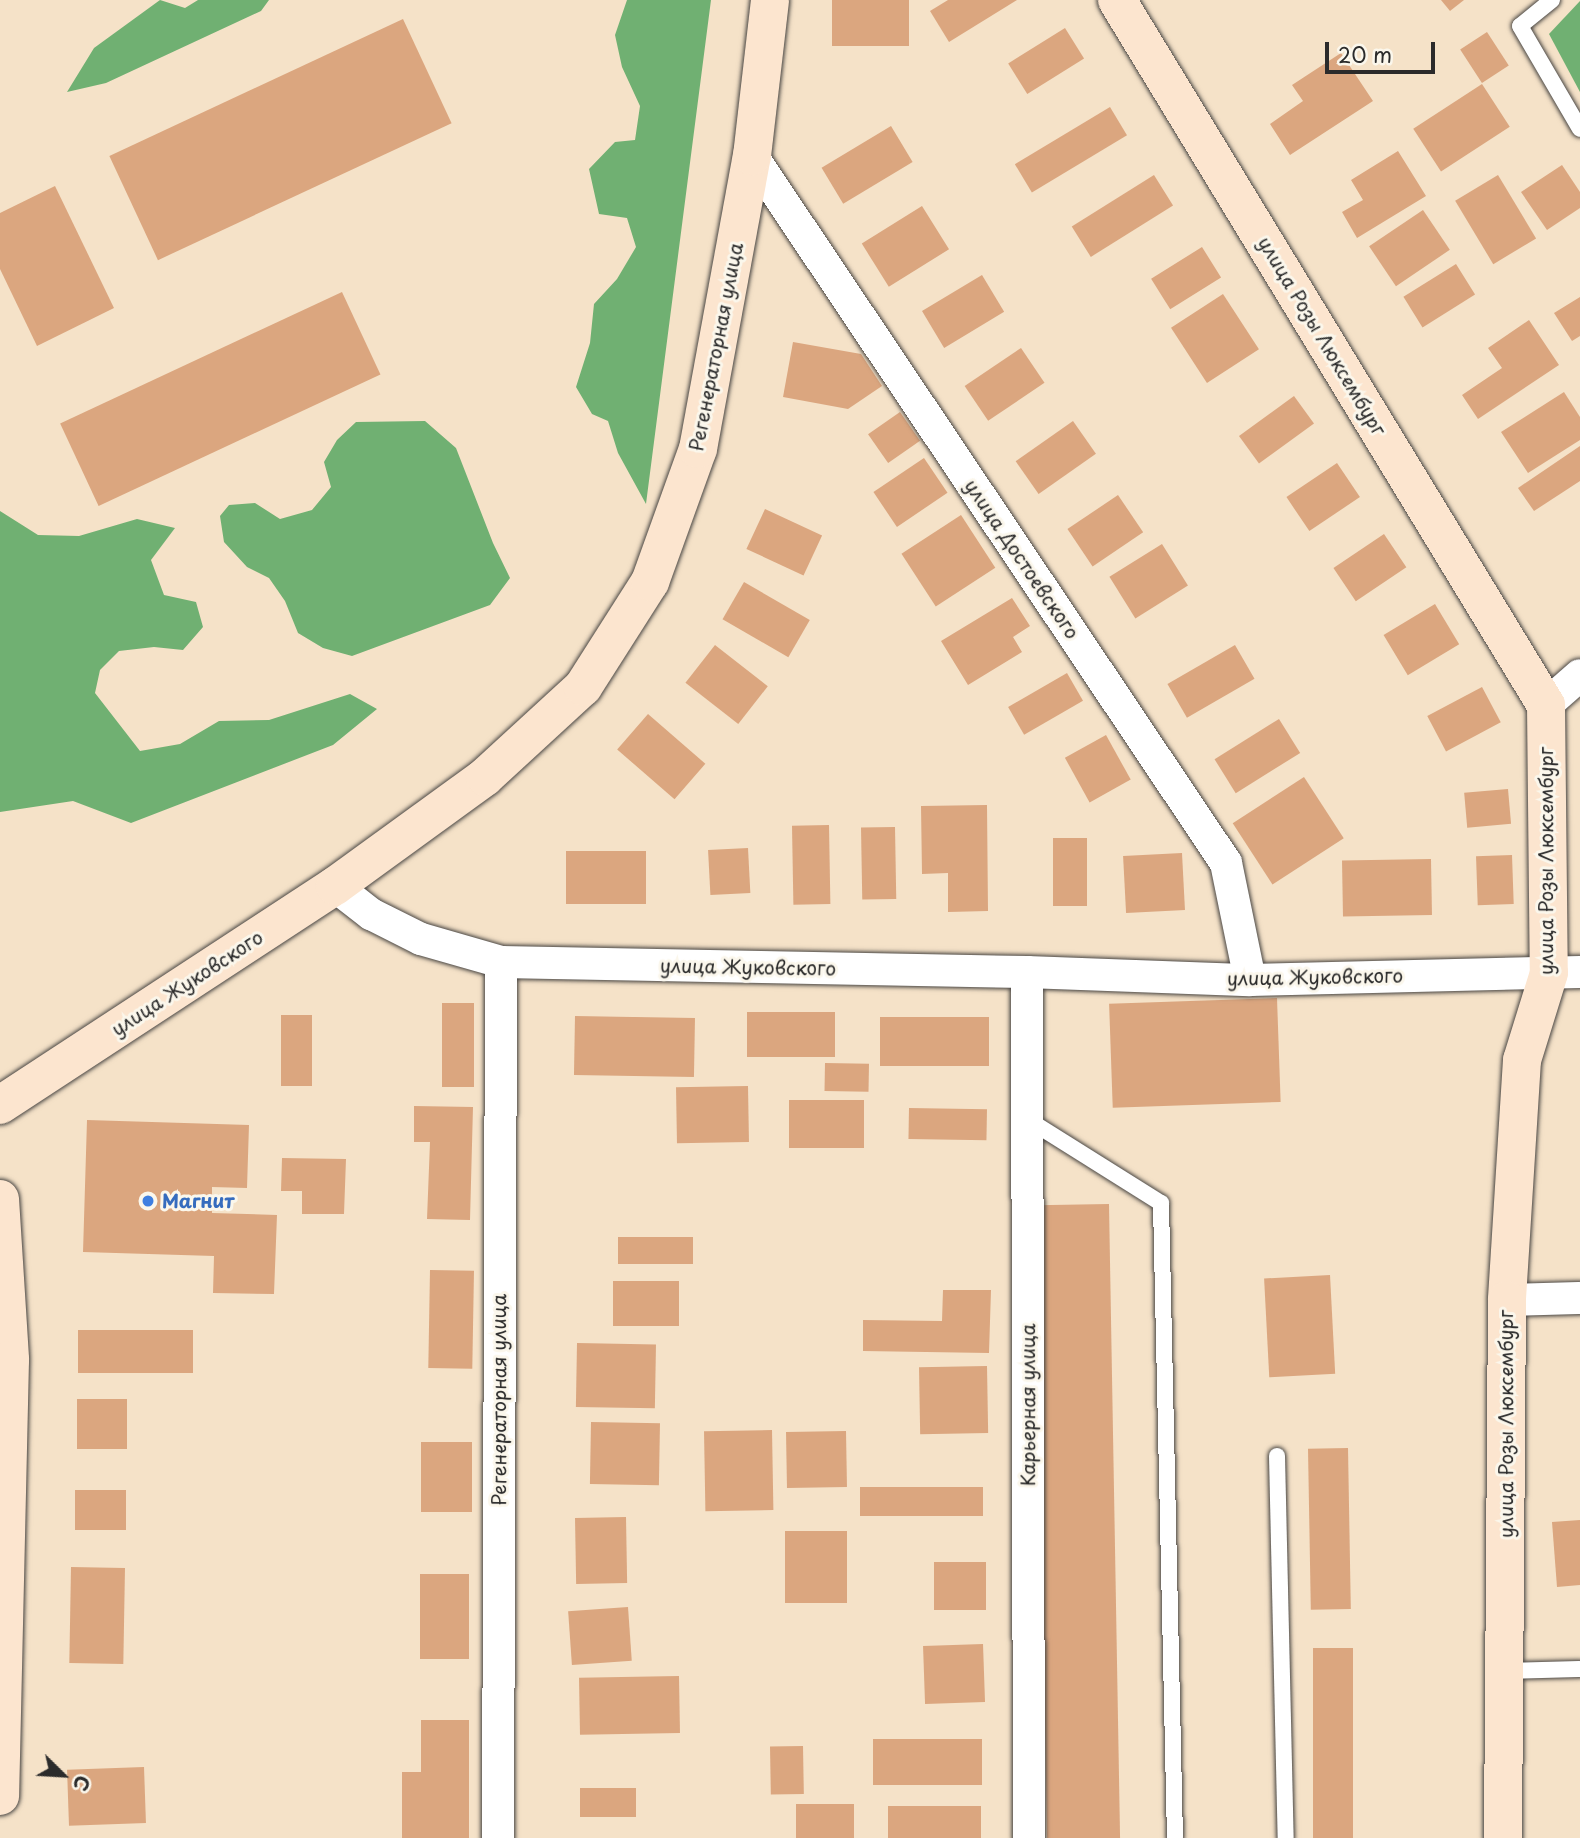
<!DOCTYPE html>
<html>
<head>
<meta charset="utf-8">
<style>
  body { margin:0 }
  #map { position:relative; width:1580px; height:1838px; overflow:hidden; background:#f5e2c8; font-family:"Playpen Sans",sans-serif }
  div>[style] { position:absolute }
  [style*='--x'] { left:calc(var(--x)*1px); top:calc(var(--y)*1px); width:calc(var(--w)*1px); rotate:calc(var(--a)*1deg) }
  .forest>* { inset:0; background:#70b072 }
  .building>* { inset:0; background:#dba67f; transform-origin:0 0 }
  .roads { filter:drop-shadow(0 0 2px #494643) drop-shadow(0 0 2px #494643) }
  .lane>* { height:16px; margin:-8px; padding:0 8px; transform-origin:8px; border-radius:8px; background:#fff }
  .street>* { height:32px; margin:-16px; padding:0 16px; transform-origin:16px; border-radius:16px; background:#fff }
  .secondary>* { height:38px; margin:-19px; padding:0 19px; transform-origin:19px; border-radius:19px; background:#fce5cf }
  .dots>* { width:19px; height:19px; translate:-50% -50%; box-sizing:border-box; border:4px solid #fbf7ec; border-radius:50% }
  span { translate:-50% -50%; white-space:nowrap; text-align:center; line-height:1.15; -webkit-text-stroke:6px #fbf7ec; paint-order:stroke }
  .street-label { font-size:19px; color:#2b2b2b }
  .shop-label { font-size:19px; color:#366cbe; font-weight:700 }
  .left { translate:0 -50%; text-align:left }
  .north { position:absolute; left:28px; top:1740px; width:70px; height:70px; -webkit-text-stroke:5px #fbf7ec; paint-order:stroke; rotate:114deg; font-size:19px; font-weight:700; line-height:28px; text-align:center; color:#2b2b2b }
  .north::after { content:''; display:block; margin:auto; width:24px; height:32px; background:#2b2b2b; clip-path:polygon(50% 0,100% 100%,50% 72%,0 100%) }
  .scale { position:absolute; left:1325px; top:42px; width:110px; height:32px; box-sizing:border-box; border:4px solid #2b2b2b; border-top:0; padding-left:9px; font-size:21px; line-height:24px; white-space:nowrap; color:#2b2b2b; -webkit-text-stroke:5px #fbf7ec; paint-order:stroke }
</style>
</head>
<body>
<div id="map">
  <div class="forest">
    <div style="clip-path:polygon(160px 0,185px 8px,198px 0,269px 0,261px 11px,106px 83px,67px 92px,94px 48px)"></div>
    <div style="clip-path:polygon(627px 0,711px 0,646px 504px,618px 453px,608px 421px,592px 414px,576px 387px,590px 343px,594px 304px,617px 279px,636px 247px,627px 218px,599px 214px,589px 169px,615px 142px,635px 140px,640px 106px,622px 67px,615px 35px)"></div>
    <div style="clip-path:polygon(1580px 1px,1580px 92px,1549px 34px)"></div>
    <div style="clip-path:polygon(425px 421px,456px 448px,493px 543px,510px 578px,490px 605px,352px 656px,323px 648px,298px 633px,285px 601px,269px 578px,247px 567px,224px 542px,220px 516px,229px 505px,255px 503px,280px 519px,312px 510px,331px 487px,324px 462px,337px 440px,356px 422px)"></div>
    <div style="clip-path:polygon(0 511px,38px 535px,79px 536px,137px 519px,175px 528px,151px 560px,164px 595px,196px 602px,203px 627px,183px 650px,154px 647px,119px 651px,100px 670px,95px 693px,140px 751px,180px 744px,219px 721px,269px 720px,350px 694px,377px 709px,333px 745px,131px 823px,73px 801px,0 812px)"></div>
  </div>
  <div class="building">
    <div style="left:832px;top:0;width:77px;height:46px"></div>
    <div style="clip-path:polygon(948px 0,1017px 0,949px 42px,930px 11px)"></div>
    <div style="clip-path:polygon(1441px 0,1464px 0,1450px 11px)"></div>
    <div style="left:403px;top:19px;width:115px;height:324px;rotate:65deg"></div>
    <div style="left:1065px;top:28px;width:36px;height:67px;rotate:58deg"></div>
    <div style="left:1487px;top:32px;width:40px;height:32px;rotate:57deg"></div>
    <div style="clip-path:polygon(1341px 53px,1373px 101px,1290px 155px,1270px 124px,1303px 101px,1292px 85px)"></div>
    <div style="left:1482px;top:84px;width:51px;height:82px;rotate:57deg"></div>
    <div style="left:1110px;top:107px;width:33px;height:111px;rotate:59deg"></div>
    <div style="left:891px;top:126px;width:42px;height:81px;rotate:59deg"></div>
    <div style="clip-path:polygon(1398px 151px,1426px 196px,1357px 238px,1342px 212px,1363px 200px,1351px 180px)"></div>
    <div style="clip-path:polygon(1562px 165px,1580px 192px,1580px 208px,1547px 230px,1521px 192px)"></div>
    <div style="left:1154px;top:175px;width:36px;height:97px;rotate:58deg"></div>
    <div style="left:1498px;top:175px;width:74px;height:50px;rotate:59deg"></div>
    <div style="clip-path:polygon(55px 186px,114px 308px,37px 346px,0 269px,0 213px)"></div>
    <div style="left:922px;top:206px;width:51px;height:71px;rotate:58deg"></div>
    <div style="left:1423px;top:210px;width:48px;height:65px;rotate:56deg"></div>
    <div style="left:1202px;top:247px;width:36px;height:60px;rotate:58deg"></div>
    <div style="left:1456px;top:264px;width:36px;height:62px;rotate:58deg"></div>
    <div style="left:982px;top:275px;width:43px;height:70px;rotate:59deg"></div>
    <div style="left:342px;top:292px;width:91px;height:311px;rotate:65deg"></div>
    <div style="left:1223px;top:294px;width:66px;height:62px;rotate:57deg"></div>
    <div style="clip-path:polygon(1580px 297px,1580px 336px,1572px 341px,1554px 313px)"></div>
    <div style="clip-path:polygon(1529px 320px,1559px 365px,1478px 419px,1462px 395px,1502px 368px,1488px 348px)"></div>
    <div style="clip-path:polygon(793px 342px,861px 354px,882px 386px,848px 409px,783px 397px)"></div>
    <div style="left:1021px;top:348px;width:42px;height:68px;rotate:56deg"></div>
    <div style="clip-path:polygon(1564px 392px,1580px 417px,1580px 440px,1528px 473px,1501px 432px)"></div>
    <div style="left:1294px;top:396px;width:34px;height:68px;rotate:54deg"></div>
    <div style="left:900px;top:412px;width:35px;height:39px;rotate:55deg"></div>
    <div style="left:1073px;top:421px;width:40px;height:70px;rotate:55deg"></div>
    <div style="clip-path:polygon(1580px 446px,1580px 481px,1534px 511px,1518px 488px)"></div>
    <div style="left:924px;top:458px;width:42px;height:61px;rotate:56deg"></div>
    <div style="left:1337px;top:463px;width:41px;height:61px;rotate:56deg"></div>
    <div style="left:1118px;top:495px;width:45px;height:61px;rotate:56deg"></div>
    <div style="left:765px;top:509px;width:63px;height:44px;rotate:25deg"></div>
    <div style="left:961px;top:515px;width:63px;height:71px;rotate:57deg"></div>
    <div style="left:1384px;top:534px;width:40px;height:61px;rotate:56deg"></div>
    <div style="left:1162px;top:544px;width:49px;height:62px;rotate:58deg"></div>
    <div style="left:744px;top:582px;width:76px;height:43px;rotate:30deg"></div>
    <div style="clip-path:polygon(1012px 598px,1030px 626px,1013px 637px,1022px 652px,968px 685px,941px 641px)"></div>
    <div style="left:1435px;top:604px;width:47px;height:60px;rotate:59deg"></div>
    <div style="left:715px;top:645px;width:67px;height:48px;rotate:38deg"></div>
    <div style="left:1235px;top:645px;width:39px;height:78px;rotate:60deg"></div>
    <div style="left:1067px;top:673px;width:32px;height:68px;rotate:60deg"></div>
    <div style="left:1482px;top:687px;width:40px;height:62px;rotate:62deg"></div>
    <div style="left:648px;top:714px;width:76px;height:47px;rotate:41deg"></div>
    <div style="left:1279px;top:719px;width:40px;height:76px;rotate:58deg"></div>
    <div style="left:1106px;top:735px;width:51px;height:47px;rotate:61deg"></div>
    <div style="left:1304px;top:777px;width:73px;height:85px;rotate:57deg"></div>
    <div style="left:1508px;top:789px;width:35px;height:44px;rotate:85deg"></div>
    <div style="clip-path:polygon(987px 805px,988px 911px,948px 912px,948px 873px,922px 874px,921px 806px)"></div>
    <div style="left:829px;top:825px;width:79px;height:37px;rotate:89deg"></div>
    <div style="left:895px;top:827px;width:72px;height:34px;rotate:89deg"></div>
    <div style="left:1053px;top:838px;width:34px;height:68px"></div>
    <div style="left:748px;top:848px;width:45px;height:40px;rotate:87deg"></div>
    <div style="left:566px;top:851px;width:80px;height:53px"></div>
    <div style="left:1182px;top:853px;width:57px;height:59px;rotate:87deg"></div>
    <div style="left:1512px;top:855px;width:49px;height:36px;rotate:88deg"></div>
    <div style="left:1431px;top:859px;width:56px;height:89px;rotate:89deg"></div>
    <div style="left:1277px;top:998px;width:104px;height:168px;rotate:88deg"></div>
    <div style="left:442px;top:1003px;width:32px;height:84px"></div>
    <div style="left:747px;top:1012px;width:88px;height:45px"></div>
    <div style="left:312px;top:1015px;width:71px;height:31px;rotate:90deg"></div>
    <div style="left:575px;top:1016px;width:120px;height:59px;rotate:1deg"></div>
    <div style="left:880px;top:1017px;width:109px;height:49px"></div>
    <div style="left:825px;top:1063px;width:44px;height:28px;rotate:1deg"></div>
    <div style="left:748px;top:1086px;width:56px;height:72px;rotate:89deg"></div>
    <div style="left:789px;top:1100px;width:75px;height:48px"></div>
    <div style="clip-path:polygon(414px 1106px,473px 1107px,470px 1220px,427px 1219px,430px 1142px,414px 1142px)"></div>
    <div style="left:909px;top:1108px;width:78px;height:31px;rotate:1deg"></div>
    <div style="clip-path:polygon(87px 1120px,249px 1125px,247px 1188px,212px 1187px,212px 1213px,277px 1215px,274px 1294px,213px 1293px,214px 1256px,83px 1252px)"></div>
    <div style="clip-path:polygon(282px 1158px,346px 1159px,344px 1214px,302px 1214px,302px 1191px,281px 1191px)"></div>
    <div style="left:1109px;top:1204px;width:634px;height:73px;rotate:89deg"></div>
    <div style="left:618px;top:1237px;width:75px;height:27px"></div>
    <div style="left:430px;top:1270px;width:44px;height:98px;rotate:1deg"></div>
    <div style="left:1330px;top:1275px;width:99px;height:66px;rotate:87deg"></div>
    <div style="left:613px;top:1281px;width:66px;height:45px"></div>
    <div style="clip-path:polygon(943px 1290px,991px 1290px,989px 1353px,863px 1351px,863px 1320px,942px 1321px)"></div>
    <div style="left:78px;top:1330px;width:115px;height:43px"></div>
    <div style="left:577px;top:1343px;width:79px;height:64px;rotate:1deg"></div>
    <div style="left:987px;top:1366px;width:67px;height:68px;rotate:89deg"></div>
    <div style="left:77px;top:1399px;width:50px;height:50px"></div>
    <div style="left:591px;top:1422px;width:69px;height:62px;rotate:1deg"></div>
    <div style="left:772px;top:1430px;width:80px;height:68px;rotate:89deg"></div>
    <div style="left:846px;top:1431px;width:56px;height:60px;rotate:89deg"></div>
    <div style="left:472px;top:1442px;width:70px;height:51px;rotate:90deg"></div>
    <div style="left:1348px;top:1448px;width:161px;height:40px;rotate:89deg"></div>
    <div style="left:983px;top:1487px;width:29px;height:123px;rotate:90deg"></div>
    <div style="left:126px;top:1490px;width:40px;height:51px;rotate:90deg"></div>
    <div style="left:626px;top:1517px;width:66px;height:51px;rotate:89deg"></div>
    <div style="clip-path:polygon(1580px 1520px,1580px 1585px,1557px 1587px,1552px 1522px)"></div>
    <div style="left:785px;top:1531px;width:62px;height:72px"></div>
    <div style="left:934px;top:1562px;width:52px;height:48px"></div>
    <div style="left:71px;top:1567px;width:54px;height:96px;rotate:1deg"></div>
    <div style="left:420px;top:1574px;width:49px;height:85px"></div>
    <div style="left:628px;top:1607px;width:54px;height:60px;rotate:86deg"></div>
    <div style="left:983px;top:1644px;width:58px;height:60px;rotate:88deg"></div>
    <div style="left:1313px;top:1648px;width:40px;height:190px"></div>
    <div style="left:679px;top:1676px;width:57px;height:100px;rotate:89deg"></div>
    <div style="clip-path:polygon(421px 1720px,469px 1720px,469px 1838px,402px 1838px,402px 1772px,421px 1772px)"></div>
    <div style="left:982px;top:1739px;width:46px;height:109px;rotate:90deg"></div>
    <div style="left:803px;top:1746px;width:48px;height:33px;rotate:89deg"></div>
    <div style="left:144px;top:1767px;width:56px;height:77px;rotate:88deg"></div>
    <div style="left:580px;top:1788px;width:56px;height:29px"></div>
    <div style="left:854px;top:1804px;width:34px;height:58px;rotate:90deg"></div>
    <div style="left:981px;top:1806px;width:32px;height:93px;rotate:90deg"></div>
  </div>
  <div class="roads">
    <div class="lane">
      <div style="--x:1552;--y:0;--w:41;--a:140.9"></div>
      <div style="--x:1520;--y:26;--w:119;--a:59.8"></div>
      <div style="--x:1027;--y:1119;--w:158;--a:32.1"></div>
      <div style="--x:1161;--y:1203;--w:635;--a:88.74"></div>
      <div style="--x:1277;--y:1456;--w:382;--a:88.7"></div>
      <div style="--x:1504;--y:1671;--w:76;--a:-1.5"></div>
    </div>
    <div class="street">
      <div style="--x:752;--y:156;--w:851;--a:56.16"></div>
      <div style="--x:1226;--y:863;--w:119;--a:78.4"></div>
      <div style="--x:1546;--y:705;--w:45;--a:-41.4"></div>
      <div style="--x:335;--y:886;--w:46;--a:37.9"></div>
      <div style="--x:371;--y:914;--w:56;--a:26.6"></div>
      <div style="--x:421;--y:939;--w:83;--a:16"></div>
      <div style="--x:501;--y:962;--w:526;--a:1.09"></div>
      <div style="--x:1027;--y:972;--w:223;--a:2.1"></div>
      <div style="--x:1250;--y:980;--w:330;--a:-1.4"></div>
      <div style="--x:1027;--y:972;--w:866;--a:89.87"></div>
      <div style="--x:1507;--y:1300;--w:73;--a:-1.6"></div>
      <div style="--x:498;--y:1838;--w:876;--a:-89.8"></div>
    </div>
    <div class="secondary">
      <div style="--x:1117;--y:0;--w:825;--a:58.68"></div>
      <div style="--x:1546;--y:705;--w:268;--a:89.4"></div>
      <div style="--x:1549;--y:973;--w:91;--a:107.2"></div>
      <div style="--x:1522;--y:1060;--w:240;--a:93.6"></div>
      <div style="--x:1507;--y:1300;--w:538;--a:90.43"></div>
      <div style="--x:0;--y:1105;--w:400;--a:-33.2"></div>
      <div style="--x:335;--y:886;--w:185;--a:-36"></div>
      <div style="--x:485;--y:777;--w:133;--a:-42.6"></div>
      <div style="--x:583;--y:687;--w:125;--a:-57.5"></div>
      <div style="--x:650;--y:582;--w:141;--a:-70.2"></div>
      <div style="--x:698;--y:449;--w:298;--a:-79.6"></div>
      <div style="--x:752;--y:156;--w:157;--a:-83.4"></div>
      <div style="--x:0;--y:1199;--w:161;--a:86.4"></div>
      <div style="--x:10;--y:1360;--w:436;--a:91.3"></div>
    </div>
  </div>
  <div class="dots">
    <div style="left:148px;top:1201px;background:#3f7fe0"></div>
  </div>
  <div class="street-label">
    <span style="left:1322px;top:336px;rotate:59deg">улица Розы Люксембург</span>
    <span style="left:716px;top:347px;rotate:-79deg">Регенераторная улица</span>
    <span style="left:1022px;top:559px;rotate:56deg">улица Достоевского</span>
    <span style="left:1546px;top:861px;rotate:-90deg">улица Розы Люксембург</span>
    <span style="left:748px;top:967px;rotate:1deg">улица Жуковского</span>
    <span style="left:1315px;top:977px;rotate:-1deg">улица Жуковского</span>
    <span style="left:187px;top:983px;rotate:-33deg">улица Жуковского</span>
    <span style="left:499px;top:1400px;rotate:-90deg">Регенераторная улица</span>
    <span style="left:1028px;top:1405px;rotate:-90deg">Карьерная улица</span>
    <span style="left:1506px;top:1424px;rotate:-90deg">улица Розы Люксембург</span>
  </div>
  <div class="shop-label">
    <span class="left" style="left:162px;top:1201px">Магнит</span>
  </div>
  <div class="north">С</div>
  <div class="scale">20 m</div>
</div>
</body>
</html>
